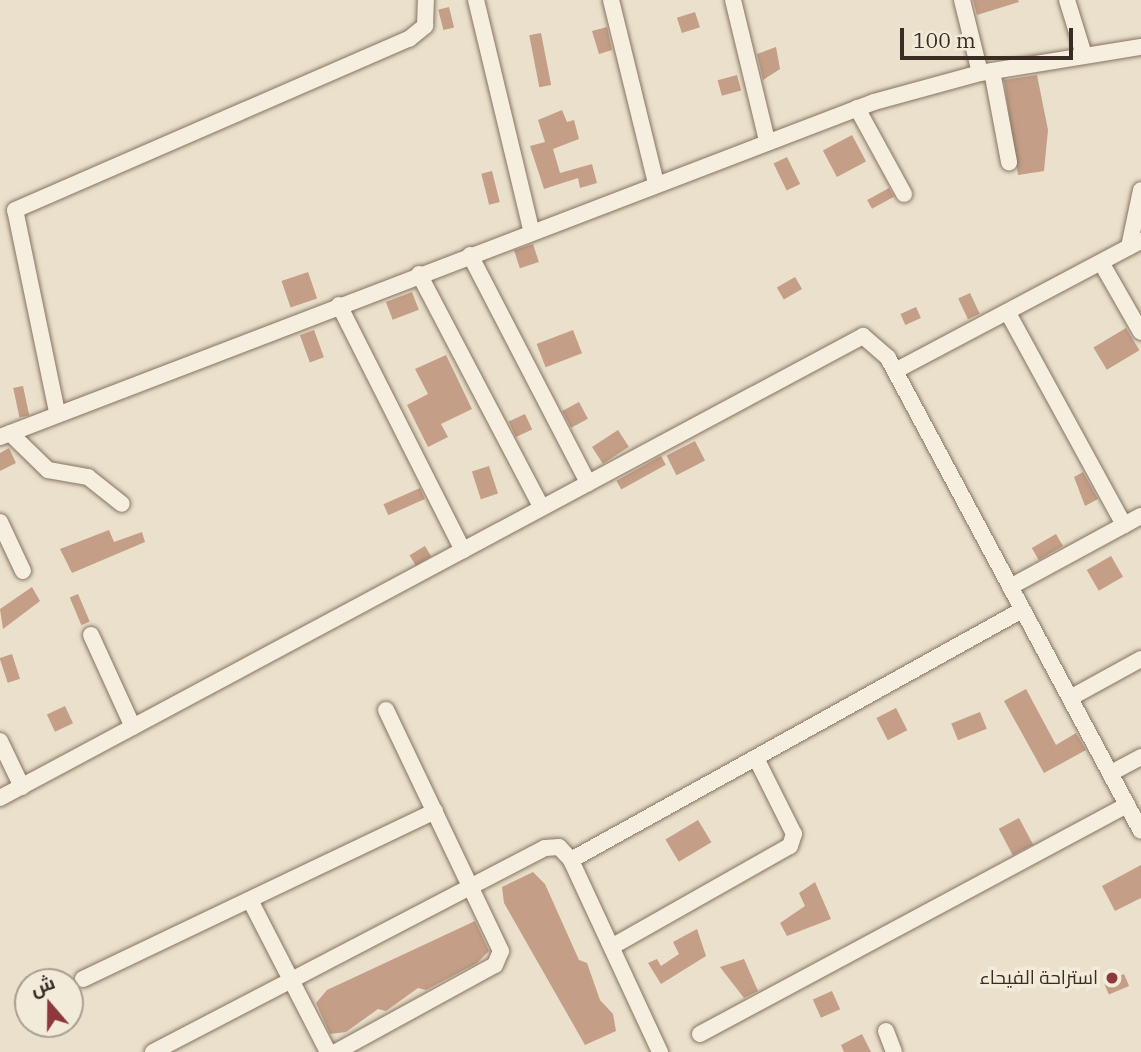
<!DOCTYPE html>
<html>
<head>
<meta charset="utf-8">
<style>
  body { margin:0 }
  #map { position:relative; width:1141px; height:1052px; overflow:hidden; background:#eae0cb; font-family:"IBM Plex Serif",Cairo,serif }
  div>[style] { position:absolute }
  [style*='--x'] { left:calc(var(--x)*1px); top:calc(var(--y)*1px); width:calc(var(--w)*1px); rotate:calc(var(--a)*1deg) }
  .building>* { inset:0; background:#c49e86; transform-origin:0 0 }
  .roads { filter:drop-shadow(0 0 2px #867361) drop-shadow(0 0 2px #867361) }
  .minor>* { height:16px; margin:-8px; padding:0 8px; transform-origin:8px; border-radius:8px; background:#f6eede }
  .dots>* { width:19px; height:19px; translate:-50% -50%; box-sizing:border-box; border:4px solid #f3ebda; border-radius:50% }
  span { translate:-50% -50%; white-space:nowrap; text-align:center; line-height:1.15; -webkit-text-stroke:7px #f3ebda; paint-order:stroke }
  .poi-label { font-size:19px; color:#382c23 }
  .right { translate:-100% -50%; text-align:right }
  .north { position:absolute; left:14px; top:968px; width:70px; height:70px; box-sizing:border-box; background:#f3ebda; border:2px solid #a89f91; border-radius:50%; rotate:340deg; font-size:19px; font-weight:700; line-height:28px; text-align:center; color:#382c23 }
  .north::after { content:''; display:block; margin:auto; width:24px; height:32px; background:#8e383b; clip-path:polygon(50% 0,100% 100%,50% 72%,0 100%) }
  .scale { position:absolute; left:900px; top:28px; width:173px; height:32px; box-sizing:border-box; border:4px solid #382c23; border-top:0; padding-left:9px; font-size:21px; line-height:24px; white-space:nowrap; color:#382c23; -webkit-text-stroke:5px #f3ebda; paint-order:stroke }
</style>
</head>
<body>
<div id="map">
  <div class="building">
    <div style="clip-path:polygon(973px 0,1018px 0,1019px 2px,977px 15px)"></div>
    <div style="left:449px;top:7px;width:21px;height:11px;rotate:76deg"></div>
    <div style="left:695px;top:12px;width:16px;height:19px;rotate:72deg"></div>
    <div style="clip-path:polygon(607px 27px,612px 50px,599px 54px,592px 31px)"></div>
    <div style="left:541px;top:33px;width:53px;height:12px;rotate:79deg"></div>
    <div style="clip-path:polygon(776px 47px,780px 69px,763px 80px,757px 54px)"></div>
    <div style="left:737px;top:75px;width:16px;height:20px;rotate:75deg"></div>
    <div style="clip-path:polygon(1037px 75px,1048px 130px,1044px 171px,1018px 175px,1004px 80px)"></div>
    <div style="clip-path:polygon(562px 110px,567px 122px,574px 120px,579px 139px,553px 149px,560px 173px,592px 164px,597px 183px,580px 188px,578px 178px,544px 189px,530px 146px,545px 142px,538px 120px)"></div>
    <div style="left:852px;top:135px;width:30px;height:33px;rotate:62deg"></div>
    <div style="left:787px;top:157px;width:30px;height:15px;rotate:64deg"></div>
    <div style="left:492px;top:171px;width:32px;height:11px;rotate:76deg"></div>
    <div style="left:889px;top:188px;width:10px;height:25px;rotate:61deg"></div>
    <div style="left:533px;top:244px;width:19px;height:20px;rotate:72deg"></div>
    <div style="left:308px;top:272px;width:28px;height:28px;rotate:71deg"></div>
    <div style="left:795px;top:277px;width:14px;height:21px;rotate:60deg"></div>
    <div style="left:412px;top:292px;width:19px;height:28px;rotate:69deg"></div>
    <div style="left:970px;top:293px;width:23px;height:13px;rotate:65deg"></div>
    <div style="left:916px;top:307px;width:12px;height:17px;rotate:66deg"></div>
    <div style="left:1126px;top:328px;width:26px;height:38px;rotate:59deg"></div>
    <div style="left:314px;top:330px;width:29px;height:15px;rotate:70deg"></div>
    <div style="left:573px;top:330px;width:25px;height:39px;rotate:69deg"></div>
    <div style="clip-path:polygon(446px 355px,472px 409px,441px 424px,448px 437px,428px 447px,407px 405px,428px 394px,415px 369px)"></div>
    <div style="left:23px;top:386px;width:30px;height:10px;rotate:78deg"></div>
    <div style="left:579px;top:402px;width:19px;height:19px;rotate:62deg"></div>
    <div style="left:525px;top:414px;width:17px;height:18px;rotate:65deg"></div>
    <div style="left:618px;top:430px;width:20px;height:31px;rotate:57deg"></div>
    <div style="left:695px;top:441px;width:22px;height:32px;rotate:63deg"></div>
    <div style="clip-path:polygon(9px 448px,16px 463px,0 471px,0 453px)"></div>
    <div style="left:661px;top:456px;width:10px;height:51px;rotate:61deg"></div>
    <div style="left:489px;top:466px;width:29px;height:18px;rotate:72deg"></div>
    <div style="clip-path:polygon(1083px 472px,1098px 499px,1085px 506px,1074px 477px)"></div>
    <div style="left:420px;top:488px;width:12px;height:40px;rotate:66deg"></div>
    <div style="clip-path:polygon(109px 530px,114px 542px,142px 532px,145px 542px,72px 573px,60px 549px)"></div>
    <div style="left:1056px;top:534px;width:14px;height:28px;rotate:60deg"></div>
    <div style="left:425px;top:546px;width:12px;height:18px;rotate:59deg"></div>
    <div style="left:1111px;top:556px;width:24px;height:28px;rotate:60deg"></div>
    <div style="clip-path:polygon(32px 587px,40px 601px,3px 629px,0 609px)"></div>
    <div style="left:78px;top:594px;width:30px;height:9px;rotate:67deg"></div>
    <div style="left:12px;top:654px;width:26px;height:13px;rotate:72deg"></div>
    <div style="clip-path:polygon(1026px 689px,1056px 745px,1076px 733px,1086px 750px,1044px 773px,1004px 701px)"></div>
    <div style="left:65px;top:706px;width:19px;height:20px;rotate:65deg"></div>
    <div style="left:896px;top:708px;width:25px;height:22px;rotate:63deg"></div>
    <div style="left:980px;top:712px;width:18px;height:31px;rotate:68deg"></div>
    <div style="left:1019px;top:818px;width:30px;height:23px;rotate:62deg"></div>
    <div style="left:698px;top:820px;width:26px;height:38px;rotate:59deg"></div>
    <div style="clip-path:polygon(1141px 865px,1141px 898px,1115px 911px,1102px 886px)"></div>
    <div style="clip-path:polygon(533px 872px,545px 884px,579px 960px,587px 963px,600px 1000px,613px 1014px,616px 1031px,585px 1045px,504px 903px,502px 887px)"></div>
    <div style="clip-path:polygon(815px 882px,831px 919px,787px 936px,780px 923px,805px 906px,799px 893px)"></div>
    <div style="clip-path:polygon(475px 921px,489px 951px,477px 963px,426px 990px,418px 988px,386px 1011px,378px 1009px,346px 1032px,330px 1034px,316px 1003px,327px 990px)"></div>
    <div style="clip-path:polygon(697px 929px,706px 956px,661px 984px,648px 963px,657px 959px,661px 966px,679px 954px,673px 942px)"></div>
    <div style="clip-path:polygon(744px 959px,758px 991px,744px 998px,720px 967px)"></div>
    <div style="left:1124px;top:974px;width:13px;height:22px;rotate:67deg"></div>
    <div style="left:832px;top:991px;width:20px;height:21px;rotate:66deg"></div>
    <div style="clip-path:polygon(862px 1034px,871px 1052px,844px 1052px,841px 1045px)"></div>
  </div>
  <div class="roads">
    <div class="minor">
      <div style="--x:476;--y:0;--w:236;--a:76.5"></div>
      <div style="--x:611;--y:0;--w:188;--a:76.2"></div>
      <div style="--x:733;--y:0;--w:145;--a:76.4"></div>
      <div style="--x:962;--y:0;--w:75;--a:76.1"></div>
      <div style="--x:1067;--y:0;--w:58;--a:72.8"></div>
      <div style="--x:992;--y:71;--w:93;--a:79.4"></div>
      <div style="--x:857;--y:108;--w:98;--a:61.3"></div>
      <div style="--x:1129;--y:247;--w:58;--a:-78.1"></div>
      <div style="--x:470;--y:255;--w:257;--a:62.6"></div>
      <div style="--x:1102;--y:264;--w:78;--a:60.2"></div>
      <div style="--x:419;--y:274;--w:264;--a:62.3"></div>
      <div style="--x:339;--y:305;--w:275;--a:63.2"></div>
      <div style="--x:1008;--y:313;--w:242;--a:61.3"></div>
      <div style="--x:895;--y:371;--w:278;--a:-27.9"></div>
      <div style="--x:57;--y:412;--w:206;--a:-101.7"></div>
      <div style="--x:15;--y:210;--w:430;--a:-23.5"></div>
      <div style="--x:409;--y:39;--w:21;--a:-39"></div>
      <div style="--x:425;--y:26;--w:26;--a:-88"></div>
      <div style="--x:10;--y:433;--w:53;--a:44.2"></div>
      <div style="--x:48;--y:470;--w:41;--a:9.9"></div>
      <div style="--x:88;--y:477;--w:43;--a:38.5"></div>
      <div style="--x:0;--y:437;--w:936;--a:-20.97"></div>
      <div style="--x:874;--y:102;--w:110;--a:-15.3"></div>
      <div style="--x:980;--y:73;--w:163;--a:-9.2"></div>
      <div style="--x:0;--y:522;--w:54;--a:64.9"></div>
      <div style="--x:1010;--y:587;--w:149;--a:-28.5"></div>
      <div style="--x:91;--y:635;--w:101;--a:65.5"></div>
      <div style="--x:1070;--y:698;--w:81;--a:-28.8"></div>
      <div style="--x:0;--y:741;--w:51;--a:64.4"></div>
      <div style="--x:1111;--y:773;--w:34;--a:-28"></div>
      <div style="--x:0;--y:798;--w:979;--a:-28.16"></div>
      <div style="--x:863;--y:336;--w:33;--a:41"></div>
      <div style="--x:888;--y:358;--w:536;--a:61.86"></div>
      <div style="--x:252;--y:904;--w:166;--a:62.8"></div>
      <div style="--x:613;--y:946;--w:203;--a:-29.5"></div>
      <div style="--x:790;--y:846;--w:13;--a:-72"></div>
      <div style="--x:794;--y:834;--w:85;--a:-116.6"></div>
      <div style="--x:83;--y:979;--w:390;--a:-25.5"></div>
      <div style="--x:886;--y:1031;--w:22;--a:69"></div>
      <div style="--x:700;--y:1034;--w:485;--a:-28.2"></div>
      <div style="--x:153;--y:1052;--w:442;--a:-27.5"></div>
      <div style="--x:545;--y:848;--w:14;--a:-4"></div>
      <div style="--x:559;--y:847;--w:18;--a:47"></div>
      <div style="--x:336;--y:1052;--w:181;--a:-28.7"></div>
      <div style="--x:495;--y:965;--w:15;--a:-67"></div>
      <div style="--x:501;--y:951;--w:267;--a:-115.5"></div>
      <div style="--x:660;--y:1052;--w:212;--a:-114.9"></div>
      <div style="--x:571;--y:860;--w:516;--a:-29"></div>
    </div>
  </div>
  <div class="dots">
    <div style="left:1112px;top:978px;background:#8e383b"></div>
  </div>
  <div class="poi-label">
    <span class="right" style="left:1098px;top:978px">استراحة الفيحاء</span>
  </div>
  <div class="north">ش</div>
  <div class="scale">100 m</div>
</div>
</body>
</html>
